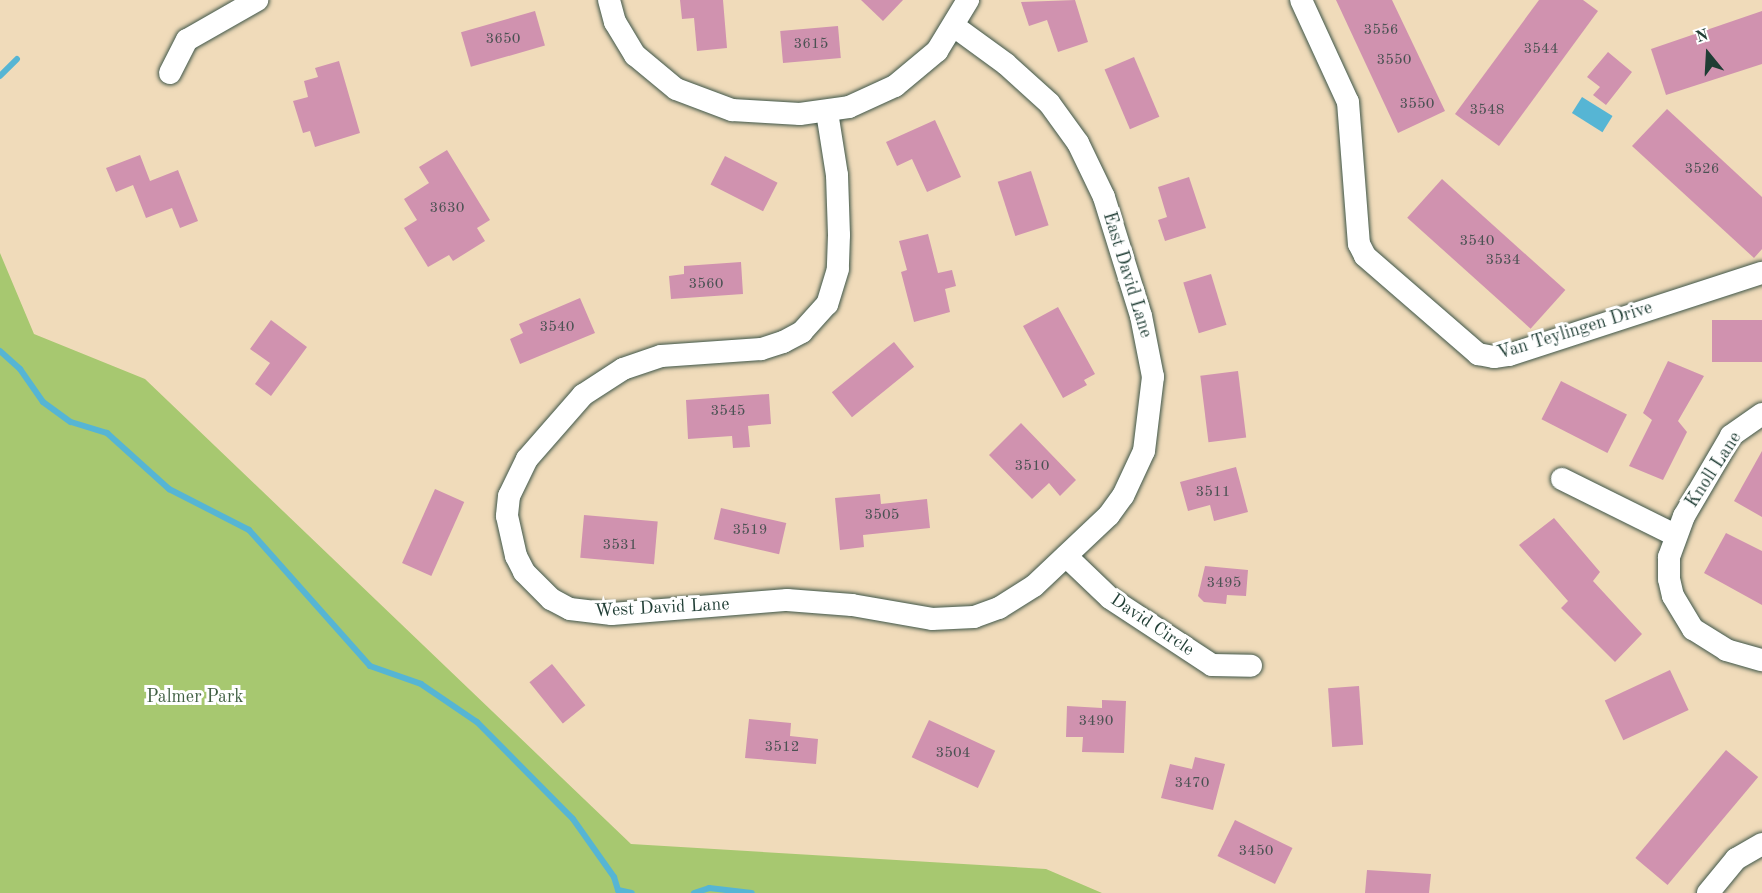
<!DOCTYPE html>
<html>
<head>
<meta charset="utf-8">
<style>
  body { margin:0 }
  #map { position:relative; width:1762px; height:893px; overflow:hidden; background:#f0dbba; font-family:"Old Standard TT",serif }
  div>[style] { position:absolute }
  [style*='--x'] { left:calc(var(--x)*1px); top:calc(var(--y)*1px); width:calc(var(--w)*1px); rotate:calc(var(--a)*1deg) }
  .green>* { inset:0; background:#a7c870 }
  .water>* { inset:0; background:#56b5d4; transform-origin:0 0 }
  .stream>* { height:6px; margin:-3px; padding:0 3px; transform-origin:3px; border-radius:3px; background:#56b5d4 }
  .building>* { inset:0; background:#d092af; transform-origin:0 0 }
  .roads { filter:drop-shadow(0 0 2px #3e5548) drop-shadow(0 0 2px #3e5548) }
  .minor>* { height:22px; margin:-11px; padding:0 11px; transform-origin:11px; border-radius:11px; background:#fff }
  span { translate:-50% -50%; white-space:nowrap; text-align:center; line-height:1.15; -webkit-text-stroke:6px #fff; paint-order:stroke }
  .number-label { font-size:15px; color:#4b5253 }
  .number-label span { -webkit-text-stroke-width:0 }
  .street-label { font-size:18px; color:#1f3d34 }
  .park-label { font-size:18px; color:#416043 }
  .north { position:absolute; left:1678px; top:24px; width:60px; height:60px; -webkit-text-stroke:4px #fff; paint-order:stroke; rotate:342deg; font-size:16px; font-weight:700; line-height:24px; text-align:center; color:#1f3d34 }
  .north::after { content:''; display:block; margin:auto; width:21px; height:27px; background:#1f3d34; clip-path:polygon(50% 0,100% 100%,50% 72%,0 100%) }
</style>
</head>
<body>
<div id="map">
  <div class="green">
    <div style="clip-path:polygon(0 253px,34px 334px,145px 379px,631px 844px,1046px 869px,1102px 893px,0 893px)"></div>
  </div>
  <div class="water">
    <div style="left:1582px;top:97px;width:36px;height:19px;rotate:32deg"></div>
  </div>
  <div class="stream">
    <div style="--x:0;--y:76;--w:24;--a:-45"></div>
    <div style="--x:0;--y:351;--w:27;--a:42"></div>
    <div style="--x:20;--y:369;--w:40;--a:55.1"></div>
    <div style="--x:43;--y:402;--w:34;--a:36"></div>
    <div style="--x:71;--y:422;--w:38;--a:17"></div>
    <div style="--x:107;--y:433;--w:84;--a:42.1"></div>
    <div style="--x:169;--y:489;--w:90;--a:27.1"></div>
    <div style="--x:249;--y:530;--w:182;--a:48.3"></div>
    <div style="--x:370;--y:666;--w:54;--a:19.4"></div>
    <div style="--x:421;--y:684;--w:68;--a:34.2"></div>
    <div style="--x:477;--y:722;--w:136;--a:45.3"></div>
    <div style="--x:573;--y:819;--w:71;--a:54.7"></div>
    <div style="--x:614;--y:877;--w:14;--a:73"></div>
    <div style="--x:618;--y:890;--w:14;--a:12"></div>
    <div style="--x:694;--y:893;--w:16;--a:-18"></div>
    <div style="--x:709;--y:888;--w:43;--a:6.6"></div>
  </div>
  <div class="building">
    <div style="clip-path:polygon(680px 0,723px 0,727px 48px,697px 51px,694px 18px,682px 19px)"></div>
    <div style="clip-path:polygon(861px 0,903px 0,883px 21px)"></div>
    <div style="clip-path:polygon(1075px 0,1088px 42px,1058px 52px,1047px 20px,1029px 26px,1021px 2px)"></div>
    <div style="clip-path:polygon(1336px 0,1392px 0,1445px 111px,1398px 133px)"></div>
    <div style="clip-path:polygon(1539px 0,1583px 0,1598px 11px,1499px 146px,1455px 114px)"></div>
    <div style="left:535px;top:11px;width:36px;height:77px;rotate:74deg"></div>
    <div style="clip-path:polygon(1762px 11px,1762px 64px,1666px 95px,1651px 49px)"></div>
    <div style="left:838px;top:26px;width:32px;height:58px;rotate:85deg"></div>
    <div style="clip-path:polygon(1608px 52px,1632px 72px,1606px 105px,1593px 95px,1600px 87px,1587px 77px)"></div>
    <div style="left:1134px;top:57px;width:65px;height:32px;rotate:67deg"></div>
    <div style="clip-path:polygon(339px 61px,360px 133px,315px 147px,310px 131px,303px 133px,293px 101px,308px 97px,304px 81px,318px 77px,315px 68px)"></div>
    <div style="clip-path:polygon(1667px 109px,1762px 197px,1762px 249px,1754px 258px,1632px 146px)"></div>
    <div style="clip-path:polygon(935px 120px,961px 177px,927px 192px,912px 159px,897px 166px,886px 142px)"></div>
    <div style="clip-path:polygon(447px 150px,490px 220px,477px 228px,485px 241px,453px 261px,449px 255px,428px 267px,404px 228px,417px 220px,404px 199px,429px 183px,419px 167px)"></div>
    <div style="clip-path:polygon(140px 155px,150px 181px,178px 170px,198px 221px,180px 228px,172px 208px,146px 218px,133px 185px,116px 192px,106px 168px)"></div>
    <div style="left:725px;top:156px;width:59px;height:32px;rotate:27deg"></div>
    <div style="left:1031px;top:171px;width:57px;height:35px;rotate:72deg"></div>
    <div style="clip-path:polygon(1189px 177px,1206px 228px,1165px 241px,1158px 220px,1167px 217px,1158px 187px)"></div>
    <div style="left:1442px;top:179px;width:166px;height:52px;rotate:42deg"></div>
    <div style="clip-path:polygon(928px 234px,938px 273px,952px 270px,956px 286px,945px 289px,950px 312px,914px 322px,901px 272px,907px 270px,899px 241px)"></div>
    <div style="clip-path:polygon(741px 262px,743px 294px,671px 299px,669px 276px,684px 274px,684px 266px)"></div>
    <div style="left:1211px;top:274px;width:53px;height:29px;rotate:73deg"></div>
    <div style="clip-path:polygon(580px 298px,595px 333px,520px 364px,510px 339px,523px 333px,519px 324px)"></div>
    <div style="clip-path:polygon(1058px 307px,1095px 374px,1084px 380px,1087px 385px,1063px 398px,1023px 326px)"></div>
    <div style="clip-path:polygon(271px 320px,307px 347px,271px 396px,255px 384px,270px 363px,250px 349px)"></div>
    <div style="left:1762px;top:320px;width:42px;height:50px;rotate:90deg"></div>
    <div style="left:894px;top:342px;width:32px;height:80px;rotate:51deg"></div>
    <div style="clip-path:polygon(1668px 361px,1704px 376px,1678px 421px,1687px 432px,1663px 480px,1629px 466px,1652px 420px,1643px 413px)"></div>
    <div style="left:1238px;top:371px;width:67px;height:38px;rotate:83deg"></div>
    <div style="left:1561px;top:381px;width:74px;height:43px;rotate:27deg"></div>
    <div style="clip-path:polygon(769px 394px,771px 424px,748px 426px,750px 447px,733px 448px,732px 436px,688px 439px,686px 400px)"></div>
    <div style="clip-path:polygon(1021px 423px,1076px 480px,1060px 496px,1049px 483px,1032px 499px,989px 455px)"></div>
    <div style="clip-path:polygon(1762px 451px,1762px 517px,1734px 501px)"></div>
    <div style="clip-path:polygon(1236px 467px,1248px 512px,1214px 521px,1210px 505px,1188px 511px,1180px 482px)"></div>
    <div style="left:435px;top:489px;width:32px;height:81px;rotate:24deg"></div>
    <div style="clip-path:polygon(880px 494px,881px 504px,927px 499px,930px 528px,863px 535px,864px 547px,840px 550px,835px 498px)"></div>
    <div style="left:721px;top:508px;width:67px;height:32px;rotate:13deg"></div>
    <div style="left:584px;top:515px;width:74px;height:43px;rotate:5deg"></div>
    <div style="clip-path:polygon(1554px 518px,1600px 572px,1593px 581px,1642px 634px,1615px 662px,1561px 608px,1568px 601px,1519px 545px)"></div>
    <div style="clip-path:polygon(1726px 533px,1762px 551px,1762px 605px,1704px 573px)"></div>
    <div style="clip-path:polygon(1205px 566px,1248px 570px,1246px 596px,1227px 595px,1226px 604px,1204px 602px,1198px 596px)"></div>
    <div style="left:552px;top:664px;width:53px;height:29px;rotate:51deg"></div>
    <div style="left:1670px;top:670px;width:44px;height:72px;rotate:65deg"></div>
    <div style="left:1359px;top:686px;width:59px;height:31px;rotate:86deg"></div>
    <div style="clip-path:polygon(1102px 700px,1126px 701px,1124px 753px,1082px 752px,1083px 737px,1066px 737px,1067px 706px,1102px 708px)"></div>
    <div style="clip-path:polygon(749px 719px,791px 723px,790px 736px,818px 739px,816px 764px,745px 758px)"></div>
    <div style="left:929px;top:720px;width:73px;height:41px;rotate:25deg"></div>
    <div style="left:1726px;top:750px;width:42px;height:141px;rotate:40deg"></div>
    <div style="clip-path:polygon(1195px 757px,1225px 764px,1213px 810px,1161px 798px,1170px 764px,1192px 769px)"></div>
    <div style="left:1235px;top:820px;width:64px;height:40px;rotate:26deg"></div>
    <div style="clip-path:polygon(1367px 870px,1431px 874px,1429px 893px,1365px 893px)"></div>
  </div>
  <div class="roads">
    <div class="minor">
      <div style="--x:609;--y:0;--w:23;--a:75"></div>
      <div style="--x:615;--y:22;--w:39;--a:59"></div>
      <div style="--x:635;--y:55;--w:53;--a:39.7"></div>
      <div style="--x:676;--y:89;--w:60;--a:20.6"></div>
      <div style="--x:732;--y:110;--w:68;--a:3.4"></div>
      <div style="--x:800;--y:114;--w:49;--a:-8.1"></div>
      <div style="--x:849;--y:107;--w:51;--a:-24.5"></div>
      <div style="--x:895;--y:86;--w:55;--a:-39.8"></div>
      <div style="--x:937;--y:51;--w:60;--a:-58.7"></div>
      <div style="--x:1301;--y:0;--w:112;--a:65.3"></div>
      <div style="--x:1348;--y:102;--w:142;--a:85.6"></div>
      <div style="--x:1359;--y:244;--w:13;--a:63"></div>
      <div style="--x:1365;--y:256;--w:150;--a:40.9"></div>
      <div style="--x:1478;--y:354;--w:16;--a:11"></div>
      <div style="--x:1494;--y:357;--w:15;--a:-8"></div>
      <div style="--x:1509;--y:355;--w:266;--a:-18"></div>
      <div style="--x:170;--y:73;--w:37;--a:-63"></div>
      <div style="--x:187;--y:40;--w:81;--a:-29.7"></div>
      <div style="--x:827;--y:112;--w:64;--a:81"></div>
      <div style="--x:837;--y:175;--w:60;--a:88.1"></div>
      <div style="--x:839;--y:235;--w:34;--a:92"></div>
      <div style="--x:838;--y:269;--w:37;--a:107"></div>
      <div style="--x:827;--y:304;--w:38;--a:132"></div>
      <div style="--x:802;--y:332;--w:21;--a:152"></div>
      <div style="--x:783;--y:342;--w:23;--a:162"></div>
      <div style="--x:761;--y:349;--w:100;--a:176"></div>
      <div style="--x:661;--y:356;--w:40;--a:161.1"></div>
      <div style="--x:623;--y:369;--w:48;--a:147"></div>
      <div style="--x:583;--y:395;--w:85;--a:131.2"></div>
      <div style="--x:527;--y:459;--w:41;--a:115.9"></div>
      <div style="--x:509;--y:496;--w:20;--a:96"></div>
      <div style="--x:507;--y:516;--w:41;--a:77.3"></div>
      <div style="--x:516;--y:556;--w:18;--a:63"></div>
      <div style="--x:524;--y:572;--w:38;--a:45"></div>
      <div style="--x:551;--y:599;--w:21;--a:28"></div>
      <div style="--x:570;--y:609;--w:42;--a:6.8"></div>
      <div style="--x:612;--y:614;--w:176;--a:-4.6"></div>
      <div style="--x:787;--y:600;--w:65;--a:4.4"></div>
      <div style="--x:852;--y:605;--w:81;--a:9.9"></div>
      <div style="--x:932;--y:619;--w:42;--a:-2.7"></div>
      <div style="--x:974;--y:617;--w:27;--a:-20"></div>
      <div style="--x:999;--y:608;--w:41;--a:-32.2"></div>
      <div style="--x:1034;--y:586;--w:103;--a:-43.4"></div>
      <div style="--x:1109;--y:515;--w:24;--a:-54"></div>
      <div style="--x:1123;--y:496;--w:50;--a:-65"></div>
      <div style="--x:1144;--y:451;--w:75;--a:-83.1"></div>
      <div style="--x:1153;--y:377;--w:62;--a:-101.1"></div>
      <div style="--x:1141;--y:316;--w:125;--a:-107.3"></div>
      <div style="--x:1104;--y:197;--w:60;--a:-115.7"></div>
      <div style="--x:1078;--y:143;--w:49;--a:-125.9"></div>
      <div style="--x:1049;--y:103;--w:58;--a:-137.8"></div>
      <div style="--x:1006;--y:64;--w:63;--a:-144"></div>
      <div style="--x:1762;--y:414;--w:38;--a:145"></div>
      <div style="--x:1731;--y:436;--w:93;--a:120.4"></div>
      <div style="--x:1684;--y:516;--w:44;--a:110.1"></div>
      <div style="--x:1669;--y:557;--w:22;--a:90"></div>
      <div style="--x:1669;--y:579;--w:17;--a:77"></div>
      <div style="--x:1673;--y:596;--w:39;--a:59"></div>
      <div style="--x:1693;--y:629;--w:39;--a:32"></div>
      <div style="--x:1726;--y:650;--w:37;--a:16"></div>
      <div style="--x:1562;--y:479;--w:126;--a:26.4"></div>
      <div style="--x:1066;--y:556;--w:61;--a:43.7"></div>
      <div style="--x:1110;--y:598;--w:122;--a:33.3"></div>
      <div style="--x:1212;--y:665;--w:39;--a:1"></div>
      <div style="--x:1708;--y:893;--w:44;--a:-50.5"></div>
      <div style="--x:1736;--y:859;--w:30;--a:-30"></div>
    </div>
  </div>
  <div class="number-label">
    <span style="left:1381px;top:31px">3556</span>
    <span style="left:503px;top:40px">3650</span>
    <span style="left:811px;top:45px">3615</span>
    <span style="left:1541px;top:50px">3544</span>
    <span style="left:1394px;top:61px">3550</span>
    <span style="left:1417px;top:105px">3550</span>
    <span style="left:1487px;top:111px">3548</span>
    <span style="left:1702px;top:170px">3526</span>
    <span style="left:447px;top:209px">3630</span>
    <span style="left:1477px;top:242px">3540</span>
    <span style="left:1503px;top:261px">3534</span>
    <span style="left:706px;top:285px">3560</span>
    <span style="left:557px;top:328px">3540</span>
    <span style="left:728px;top:412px">3545</span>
    <span style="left:1032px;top:467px">3510</span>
    <span style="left:1213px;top:493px">3511</span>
    <span style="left:882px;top:516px">3505</span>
    <span style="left:750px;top:531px">3519</span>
    <span style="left:620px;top:546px">3531</span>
    <span style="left:1224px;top:584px">3495</span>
    <span style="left:1096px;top:722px">3490</span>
    <span style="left:782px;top:748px">3512</span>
    <span style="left:953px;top:754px">3504</span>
    <span style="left:1192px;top:784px">3470</span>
    <span style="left:1256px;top:852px">3450</span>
  </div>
  <div class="street-label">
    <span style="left:1127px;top:275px;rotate:73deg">East David Lane</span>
    <span style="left:1575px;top:331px;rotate:-17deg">Van Teylingen Drive</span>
    <span style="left:1714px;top:470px;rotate:-57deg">Knoll Lane</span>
    <span style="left:662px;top:608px;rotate:-3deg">West David Lane</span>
    <span style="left:1152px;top:625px;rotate:34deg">David Circle</span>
  </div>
  <div class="park-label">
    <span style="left:195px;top:697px">Palmer Park</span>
  </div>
  <div class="north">N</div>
</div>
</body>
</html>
